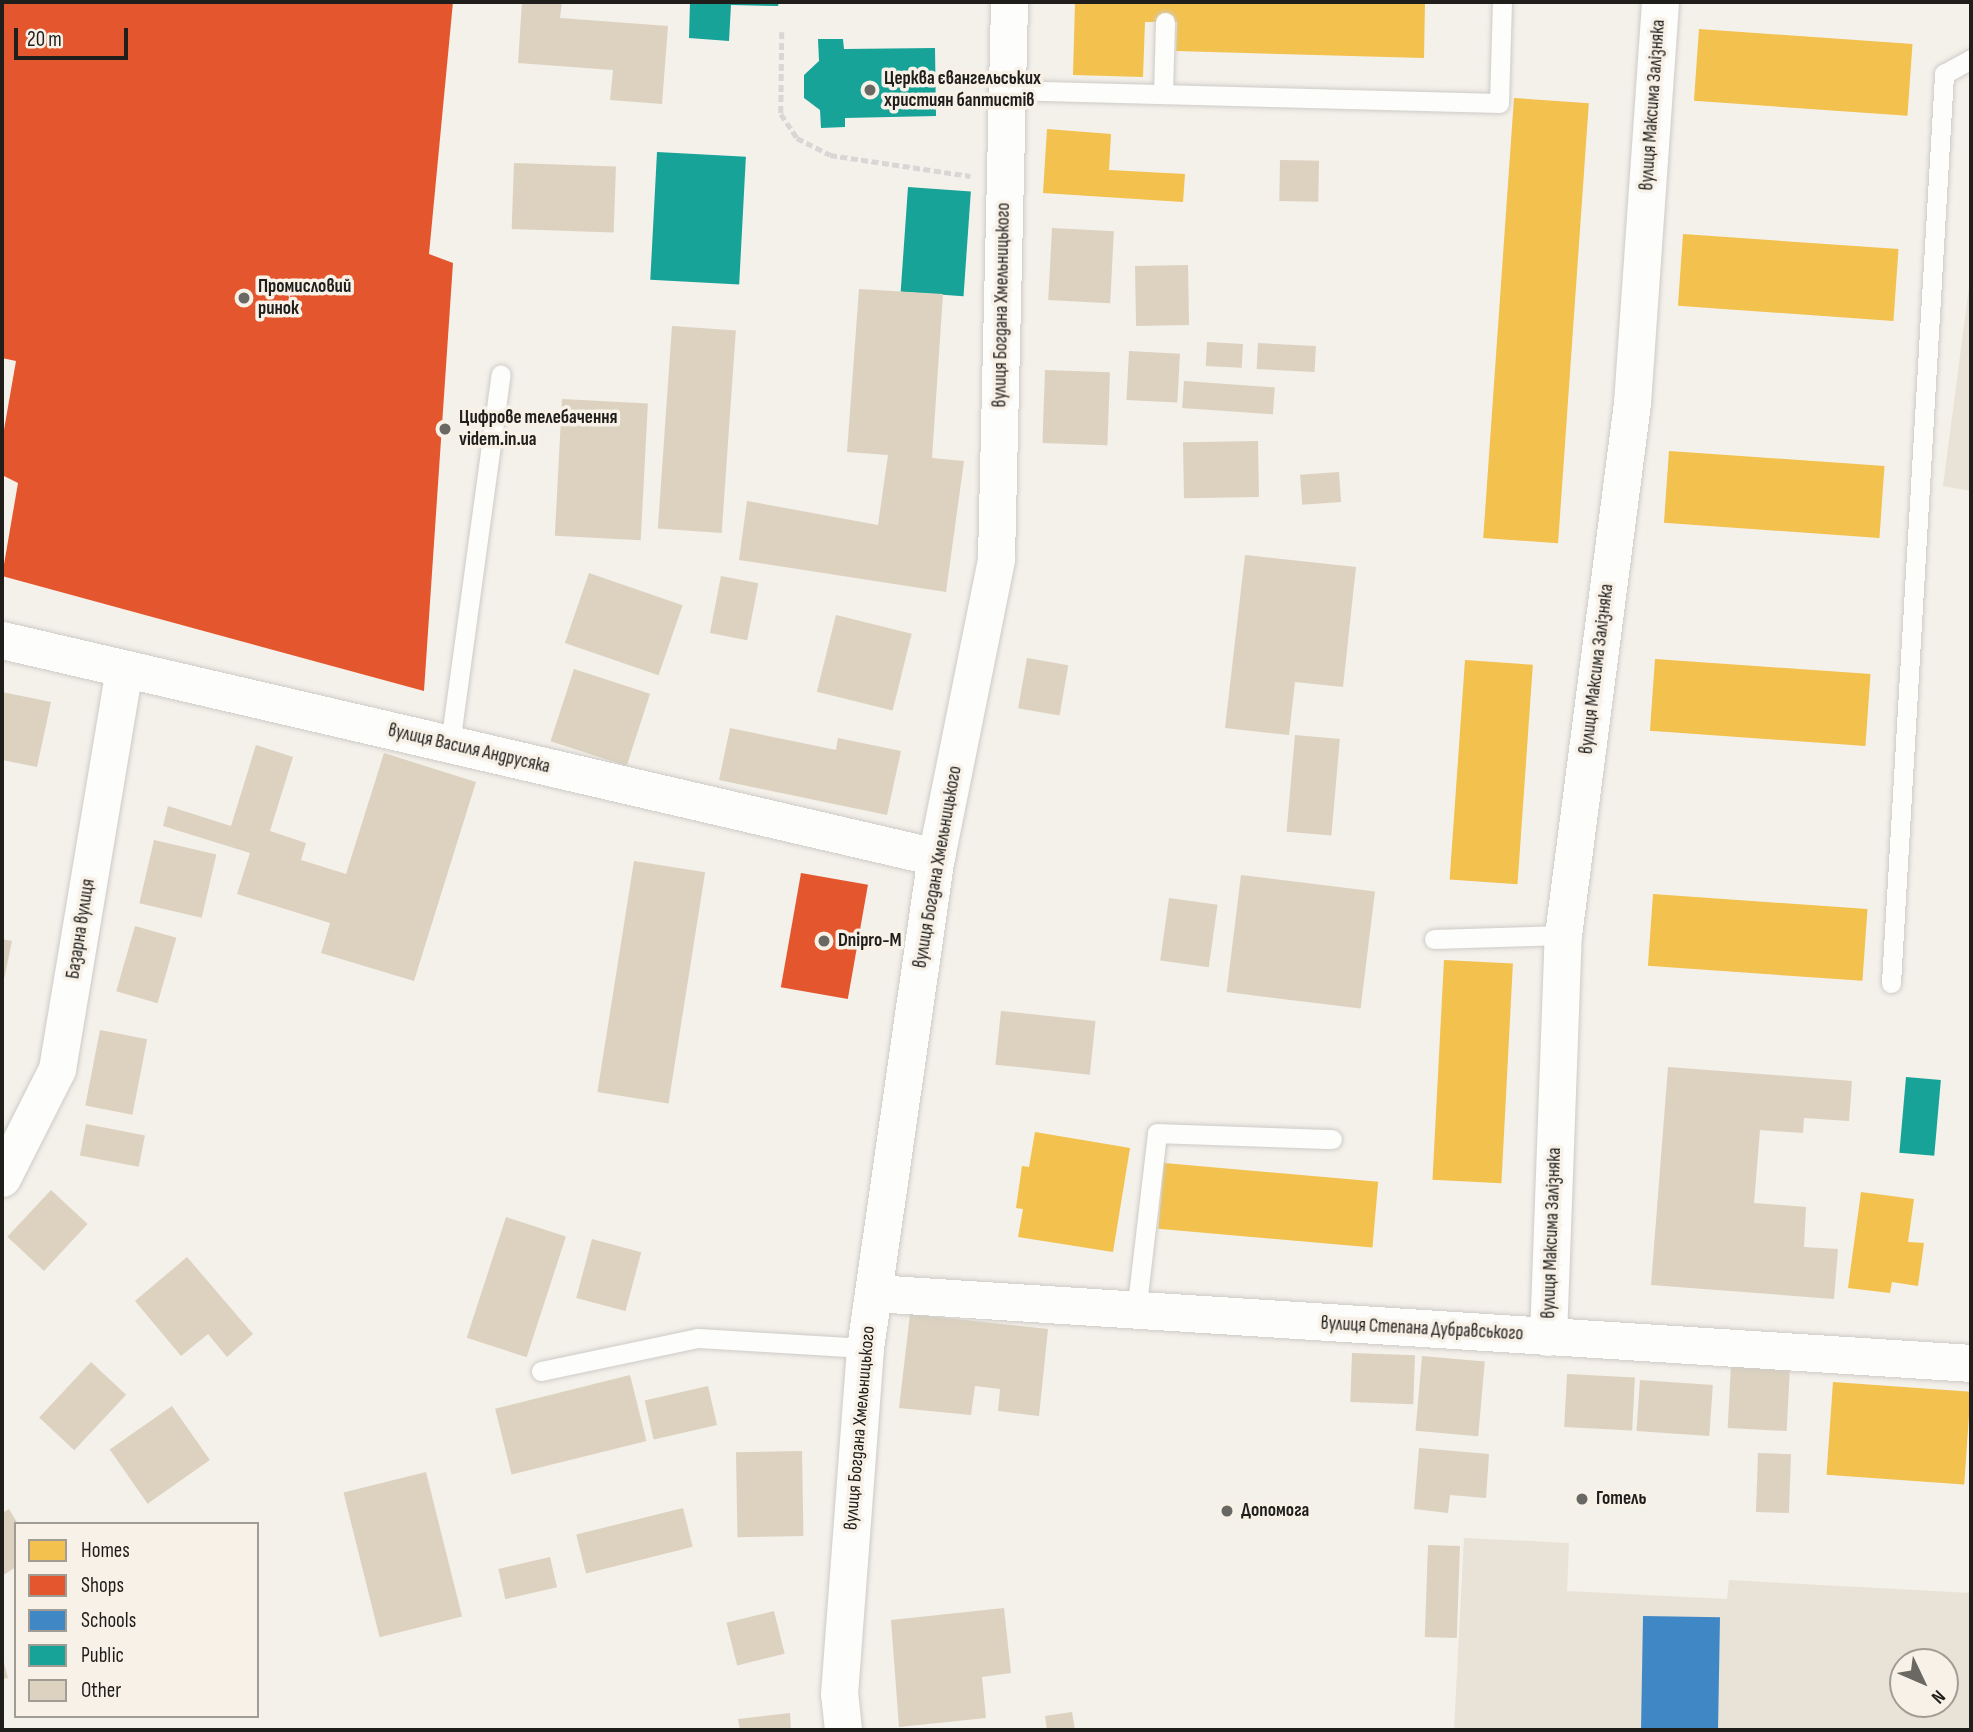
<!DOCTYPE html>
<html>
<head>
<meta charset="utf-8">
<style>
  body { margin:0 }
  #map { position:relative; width:1973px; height:1732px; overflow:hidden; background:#f4f0ea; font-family:"Sofia Sans Condensed",sans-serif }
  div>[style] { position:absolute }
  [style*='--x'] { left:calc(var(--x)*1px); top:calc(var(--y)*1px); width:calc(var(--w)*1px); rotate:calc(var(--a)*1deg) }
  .built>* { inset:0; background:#e9e2d6 }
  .homes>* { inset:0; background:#f2c14e; transform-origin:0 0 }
  .shops>* { inset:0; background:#e4572e; transform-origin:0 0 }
  .schools>* { inset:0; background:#3f88c5; transform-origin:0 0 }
  .public>* { inset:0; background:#17a398; transform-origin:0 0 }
  .building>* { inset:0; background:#dcd2bf; transform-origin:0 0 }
  .path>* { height:4.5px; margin-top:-2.25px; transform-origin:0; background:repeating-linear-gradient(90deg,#d8d7d6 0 7px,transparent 0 10.5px) }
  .roads { filter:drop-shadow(0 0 2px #cecbc7) drop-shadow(0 0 2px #cecbc7) }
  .service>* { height:19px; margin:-9.5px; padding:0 9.5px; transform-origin:9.5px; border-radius:9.5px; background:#fdfdfc }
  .minor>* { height:37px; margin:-18.5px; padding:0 18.5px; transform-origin:18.5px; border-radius:18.5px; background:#fdfdfc }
  .dots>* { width:19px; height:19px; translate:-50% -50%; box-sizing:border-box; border:4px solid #f7f1e7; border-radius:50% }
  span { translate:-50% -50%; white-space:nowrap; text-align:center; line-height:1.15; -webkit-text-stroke:7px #f7f1e7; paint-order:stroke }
  .poi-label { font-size:19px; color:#201e1b; font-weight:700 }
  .left { translate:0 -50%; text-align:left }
  .street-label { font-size:19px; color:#201e1b }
  .frame { position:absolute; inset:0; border:4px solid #201e1b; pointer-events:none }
  .legend { position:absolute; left:14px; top:1522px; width:245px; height:196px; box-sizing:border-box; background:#f7f1e7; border:2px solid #a19d95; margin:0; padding:9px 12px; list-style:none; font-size:21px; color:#201e1b }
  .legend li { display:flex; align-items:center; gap:14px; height:35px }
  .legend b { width:35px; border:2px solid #a19d95 }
  .north { position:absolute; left:1889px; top:1648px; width:70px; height:70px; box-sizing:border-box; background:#f7f1e7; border:2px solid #a19d95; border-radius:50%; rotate:134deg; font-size:19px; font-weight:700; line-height:28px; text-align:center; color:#201e1b }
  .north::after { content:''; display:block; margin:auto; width:24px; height:32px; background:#6a6863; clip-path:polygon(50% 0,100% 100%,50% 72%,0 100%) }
  .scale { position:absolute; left:14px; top:28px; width:114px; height:32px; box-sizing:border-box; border:4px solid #201e1b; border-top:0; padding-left:9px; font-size:21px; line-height:24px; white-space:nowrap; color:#201e1b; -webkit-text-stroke:5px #f7f1e7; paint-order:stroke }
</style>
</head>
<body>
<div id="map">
  <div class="built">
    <div style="clip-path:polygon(1971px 272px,1971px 491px,1943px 486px)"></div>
    <div style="clip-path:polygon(evenodd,1464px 1538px,1569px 1543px,1567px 1591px,1727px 1599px,1729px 1580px,1971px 1593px,1971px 1730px,1454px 1730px,1464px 1538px,1903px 1662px,1945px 1662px,1945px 1704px,1903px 1704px,1903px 1662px)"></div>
  </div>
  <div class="homes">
    <div style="clip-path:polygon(1075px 2px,1425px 2px,1424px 58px,1176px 51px,1177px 22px,1145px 22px,1143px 77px,1073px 75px)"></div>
    <div style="left:1699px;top:29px;width:214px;height:72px;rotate:4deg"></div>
    <div style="left:1514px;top:98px;width:75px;height:441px;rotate:4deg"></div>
    <div style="clip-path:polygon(1047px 129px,1111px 134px,1109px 170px,1185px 174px,1183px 202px,1043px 193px)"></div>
    <div style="left:1683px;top:234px;width:216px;height:72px;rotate:4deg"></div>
    <div style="left:1669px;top:451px;width:216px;height:72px;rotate:4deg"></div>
    <div style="left:1655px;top:659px;width:216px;height:72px;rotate:4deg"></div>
    <div style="left:1465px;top:660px;width:68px;height:220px;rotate:4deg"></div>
    <div style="left:1653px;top:894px;width:215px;height:72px;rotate:4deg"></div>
    <div style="left:1444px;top:960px;width:69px;height:220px;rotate:3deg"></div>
    <div style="clip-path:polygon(1035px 1132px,1130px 1148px,1113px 1252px,1018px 1237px,1023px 1209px,1016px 1208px,1022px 1166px,1029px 1167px)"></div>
    <div style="left:1164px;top:1163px;width:215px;height:66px;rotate:5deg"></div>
    <div style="clip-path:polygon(1861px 1192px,1914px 1199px,1908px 1242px,1924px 1243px,1918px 1286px,1892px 1282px,1890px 1293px,1848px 1288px)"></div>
    <div style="left:1833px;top:1382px;width:138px;height:93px;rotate:4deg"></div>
  </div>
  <div class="shops">
    <div style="clip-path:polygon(2px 2px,453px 2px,429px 254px,453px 263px,424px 691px,2px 576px,18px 483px,2px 475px,2px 441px,16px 361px,2px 358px)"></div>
    <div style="left:801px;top:873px;width:68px;height:116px;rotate:10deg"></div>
  </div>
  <div class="schools">
    <div style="left:1643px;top:1616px;width:77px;height:114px;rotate:1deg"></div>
  </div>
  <div class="public">
    <div style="clip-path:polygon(690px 2px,779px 2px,778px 6px,731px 5px,729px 41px,689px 38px)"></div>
    <div style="clip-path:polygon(818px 39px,843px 39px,844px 49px,935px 48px,936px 116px,845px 118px,845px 127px,821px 128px,820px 110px,804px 98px,804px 75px,819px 61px)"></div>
    <div style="left:657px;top:152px;width:89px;height:128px;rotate:3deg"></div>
    <div style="left:908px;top:187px;width:63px;height:105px;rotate:4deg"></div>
    <div style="left:1906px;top:1077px;width:35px;height:76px;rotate:5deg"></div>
  </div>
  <div class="building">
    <div style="clip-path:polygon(522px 2px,562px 2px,560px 18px,668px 26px,662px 104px,610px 100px,613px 70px,518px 63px)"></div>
    <div style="left:1280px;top:160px;width:39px;height:41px;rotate:1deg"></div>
    <div style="left:514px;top:163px;width:102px;height:66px;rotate:2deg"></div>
    <div style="left:1052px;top:228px;width:62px;height:72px;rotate:3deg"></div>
    <div style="left:1188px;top:265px;width:60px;height:53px;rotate:89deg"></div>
    <div style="clip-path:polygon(859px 289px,943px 294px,932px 458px,964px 461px,946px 592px,739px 560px,747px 501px,878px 525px,888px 455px,847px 452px)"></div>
    <div style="left:672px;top:326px;width:64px;height:203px;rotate:4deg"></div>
    <div style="left:1207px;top:342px;width:36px;height:24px;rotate:3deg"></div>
    <div style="left:1258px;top:343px;width:58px;height:26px;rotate:3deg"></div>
    <div style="left:1129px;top:351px;width:51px;height:49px;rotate:3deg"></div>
    <div style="left:1045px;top:370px;width:65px;height:73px;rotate:2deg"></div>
    <div style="left:1184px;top:381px;width:91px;height:27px;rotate:4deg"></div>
    <div style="left:562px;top:399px;width:86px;height:137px;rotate:3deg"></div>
    <div style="left:1258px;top:441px;width:56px;height:75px;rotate:89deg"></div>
    <div style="left:1339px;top:472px;width:30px;height:39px;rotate:86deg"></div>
    <div style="clip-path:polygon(1245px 555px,1356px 567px,1343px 687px,1295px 682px,1289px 735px,1225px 728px)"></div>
    <div style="left:589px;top:573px;width:99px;height:74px;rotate:19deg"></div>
    <div style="left:721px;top:576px;width:38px;height:58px;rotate:11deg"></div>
    <div style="left:836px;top:615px;width:78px;height:79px;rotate:14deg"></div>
    <div style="left:1027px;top:658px;width:42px;height:51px;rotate:10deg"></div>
    <div style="left:574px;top:669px;width:80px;height:76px;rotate:18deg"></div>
    <div style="clip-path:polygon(2px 692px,51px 702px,37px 767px,2px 760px)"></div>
    <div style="clip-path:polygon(730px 728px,836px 750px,838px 738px,901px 751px,887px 815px,719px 780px)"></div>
    <div style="left:1295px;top:735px;width:45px;height:97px;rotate:5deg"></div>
    <div style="clip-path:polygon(256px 745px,293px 757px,270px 831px,306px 843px,301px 860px,346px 874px,384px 753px,476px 782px,414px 981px,321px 953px,330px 923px,237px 894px,250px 853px,163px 826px,168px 806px,231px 826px)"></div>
    <div style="left:154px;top:840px;width:64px;height:65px;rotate:13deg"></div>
    <div style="left:634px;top:861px;width:72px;height:234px;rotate:9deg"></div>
    <div style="left:1241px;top:875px;width:135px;height:118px;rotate:7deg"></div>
    <div style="left:1169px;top:898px;width:49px;height:63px;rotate:8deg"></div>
    <div style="left:135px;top:926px;width:43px;height:68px;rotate:16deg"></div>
    <div style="clip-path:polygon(2px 939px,12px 941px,3px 984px,2px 983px)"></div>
    <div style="left:1001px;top:1011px;width:95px;height:54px;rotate:6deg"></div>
    <div style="left:100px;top:1030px;width:48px;height:77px;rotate:11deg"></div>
    <div style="clip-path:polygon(1668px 1067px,1852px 1081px,1849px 1121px,1804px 1118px,1803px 1133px,1760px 1130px,1754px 1203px,1806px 1207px,1804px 1247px,1838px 1249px,1834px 1299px,1651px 1285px)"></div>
    <div style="left:86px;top:1124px;width:60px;height:32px;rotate:11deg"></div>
    <div style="left:51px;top:1190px;width:50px;height:64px;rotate:43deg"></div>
    <div style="left:506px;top:1217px;width:63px;height:127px;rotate:18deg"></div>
    <div style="left:592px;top:1239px;width:51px;height:61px;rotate:15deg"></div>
    <div style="clip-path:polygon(187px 1257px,253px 1334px,227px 1357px,208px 1334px,181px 1356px,135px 1301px)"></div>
    <div style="clip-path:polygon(910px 1314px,1048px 1329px,1039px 1416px,998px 1411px,1000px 1389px,975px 1386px,971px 1415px,899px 1408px)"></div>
    <div style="left:1352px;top:1353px;width:63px;height:49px;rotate:2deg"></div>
    <div style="left:1422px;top:1356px;width:63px;height:75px;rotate:5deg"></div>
    <div style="left:91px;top:1362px;width:48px;height:76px;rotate:43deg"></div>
    <div style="left:1731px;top:1365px;width:59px;height:63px;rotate:3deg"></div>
    <div style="left:1567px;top:1374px;width:68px;height:53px;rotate:3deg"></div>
    <div style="left:630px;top:1375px;width:68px;height:139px;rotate:76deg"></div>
    <div style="left:1640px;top:1380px;width:73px;height:51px;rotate:4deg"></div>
    <div style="left:708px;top:1386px;width:40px;height:65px;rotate:77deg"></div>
    <div style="left:172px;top:1406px;width:66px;height:76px;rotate:55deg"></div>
    <div style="clip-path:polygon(1419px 1448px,1489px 1454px,1486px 1498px,1450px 1495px,1448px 1513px,1414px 1509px)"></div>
    <div style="left:802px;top:1451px;width:85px;height:66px;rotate:89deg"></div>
    <div style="left:1758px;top:1453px;width:33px;height:59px;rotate:2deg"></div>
    <div style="left:426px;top:1472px;width:149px;height:85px;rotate:76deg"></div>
    <div style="left:683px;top:1508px;width:40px;height:110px;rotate:76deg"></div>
    <div style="clip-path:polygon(9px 1509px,18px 1524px,16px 1567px,2px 1576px,2px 1513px)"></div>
    <div style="left:1428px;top:1545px;width:32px;height:92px;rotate:2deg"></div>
    <div style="left:550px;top:1557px;width:31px;height:53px;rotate:77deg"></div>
    <div style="clip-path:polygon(1004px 1608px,1011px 1673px,982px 1677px,986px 1718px,899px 1727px,891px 1620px)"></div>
    <div style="left:774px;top:1611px;width:44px;height:49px;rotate:76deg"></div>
    <div style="clip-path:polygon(2px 1655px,8px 1678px,2px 1679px)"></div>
    <div style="clip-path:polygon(1072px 1712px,1075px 1730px,1047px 1730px,1045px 1716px)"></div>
    <div style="clip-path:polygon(790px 1713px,791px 1730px,740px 1730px,738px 1719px)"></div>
  </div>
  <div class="path">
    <div style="--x:782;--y:32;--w:82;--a:90.7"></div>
    <div style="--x:781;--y:114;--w:29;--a:56"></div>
    <div style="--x:797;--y:138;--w:37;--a:27"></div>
    <div style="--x:830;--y:155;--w:142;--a:8.5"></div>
    <div style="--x:936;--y:82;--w:34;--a:0"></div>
  </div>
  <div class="roads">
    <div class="service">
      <div style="--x:1006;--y:90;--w:493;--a:1.5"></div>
      <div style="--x:1499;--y:103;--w:101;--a:-88.3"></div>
      <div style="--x:1163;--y:94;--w:72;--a:-88.4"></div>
      <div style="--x:450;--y:744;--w:373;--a:-82.2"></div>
      <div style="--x:1434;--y:939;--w:129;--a:-1.8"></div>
      <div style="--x:1891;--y:983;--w:911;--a:-86.66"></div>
      <div style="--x:1944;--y:74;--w:31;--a:-29"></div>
      <div style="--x:1136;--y:1312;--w:180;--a:-83.3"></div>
      <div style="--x:1157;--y:1133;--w:175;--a:2"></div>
      <div style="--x:541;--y:1371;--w:160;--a:-11.9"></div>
      <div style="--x:698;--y:1338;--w:167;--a:3.4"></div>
    </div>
    <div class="minor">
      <div style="--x:2;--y:640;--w:959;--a:13.08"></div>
      <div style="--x:2;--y:1178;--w:122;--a:-63.2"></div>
      <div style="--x:57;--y:1069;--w:406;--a:-80.5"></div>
      <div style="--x:874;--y:1293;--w:1099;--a:3.65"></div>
      <div style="--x:1548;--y:1337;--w:402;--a:-87.9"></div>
      <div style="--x:1563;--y:935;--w:536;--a:-82.61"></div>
      <div style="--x:1632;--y:403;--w:402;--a:-86"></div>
      <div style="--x:843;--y:1730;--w:36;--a:-96"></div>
      <div style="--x:839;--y:1694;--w:347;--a:-85.7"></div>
      <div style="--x:865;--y:1348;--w:496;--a:-81.8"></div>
      <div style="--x:936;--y:857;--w:304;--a:-78.6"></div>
      <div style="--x:996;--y:559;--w:557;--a:-88.66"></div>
    </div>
  </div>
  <div class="dots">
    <div style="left:870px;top:90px;background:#6a6863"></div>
    <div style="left:244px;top:298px;background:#6a6863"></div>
    <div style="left:445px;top:429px;background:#6a6863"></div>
    <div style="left:824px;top:941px;background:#6a6863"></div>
    <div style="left:1582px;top:1499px;background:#6a6863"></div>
    <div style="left:1227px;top:1511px;background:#6a6863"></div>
  </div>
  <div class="poi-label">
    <span class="left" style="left:884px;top:90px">Церква євангельських<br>християн баптистів</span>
    <span class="left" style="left:258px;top:298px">Промисловий<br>ринок</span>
    <span class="left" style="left:459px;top:429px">Цифрове телебачення<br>videm.in.ua</span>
    <span class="left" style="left:838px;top:941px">Dnipro-M</span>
    <span class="left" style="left:1596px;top:1499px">Готель</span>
    <span class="left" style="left:1241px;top:1511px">Допомога</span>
  </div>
  <div class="street-label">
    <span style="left:1653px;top:105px;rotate:-86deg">вулиця Максима Залізняка</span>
    <span style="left:1002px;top:305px;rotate:-89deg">вулиця Богдана Хмельницького</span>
    <span style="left:1597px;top:669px;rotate:-83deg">вулиця Максима Залізняка</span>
    <span style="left:469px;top:749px;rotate:13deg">вулиця Василя Андрусяка</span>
    <span style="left:938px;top:867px;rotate:-80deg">вулиця Богдана Хмельницького</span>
    <span style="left:81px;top:929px;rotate:-81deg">Базарна вулиця</span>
    <span style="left:1552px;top:1233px;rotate:-88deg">вулиця Максима Залізняка</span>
    <span style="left:1422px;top:1329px;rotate:3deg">вулиця Степана Дубравського</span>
    <span style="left:860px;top:1428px;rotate:-85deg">вулиця Богдана Хмельницького</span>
  </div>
  <div class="frame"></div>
  <ul class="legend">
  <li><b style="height:19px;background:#f2c14e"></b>Homes</li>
  <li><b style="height:19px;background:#e4572e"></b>Shops</li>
  <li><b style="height:19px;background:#3f88c5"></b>Schools</li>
  <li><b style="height:19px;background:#17a398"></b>Public</li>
  <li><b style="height:19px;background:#dcd2bf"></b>Other</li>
  </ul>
  <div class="north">N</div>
  <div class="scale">20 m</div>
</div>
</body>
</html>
